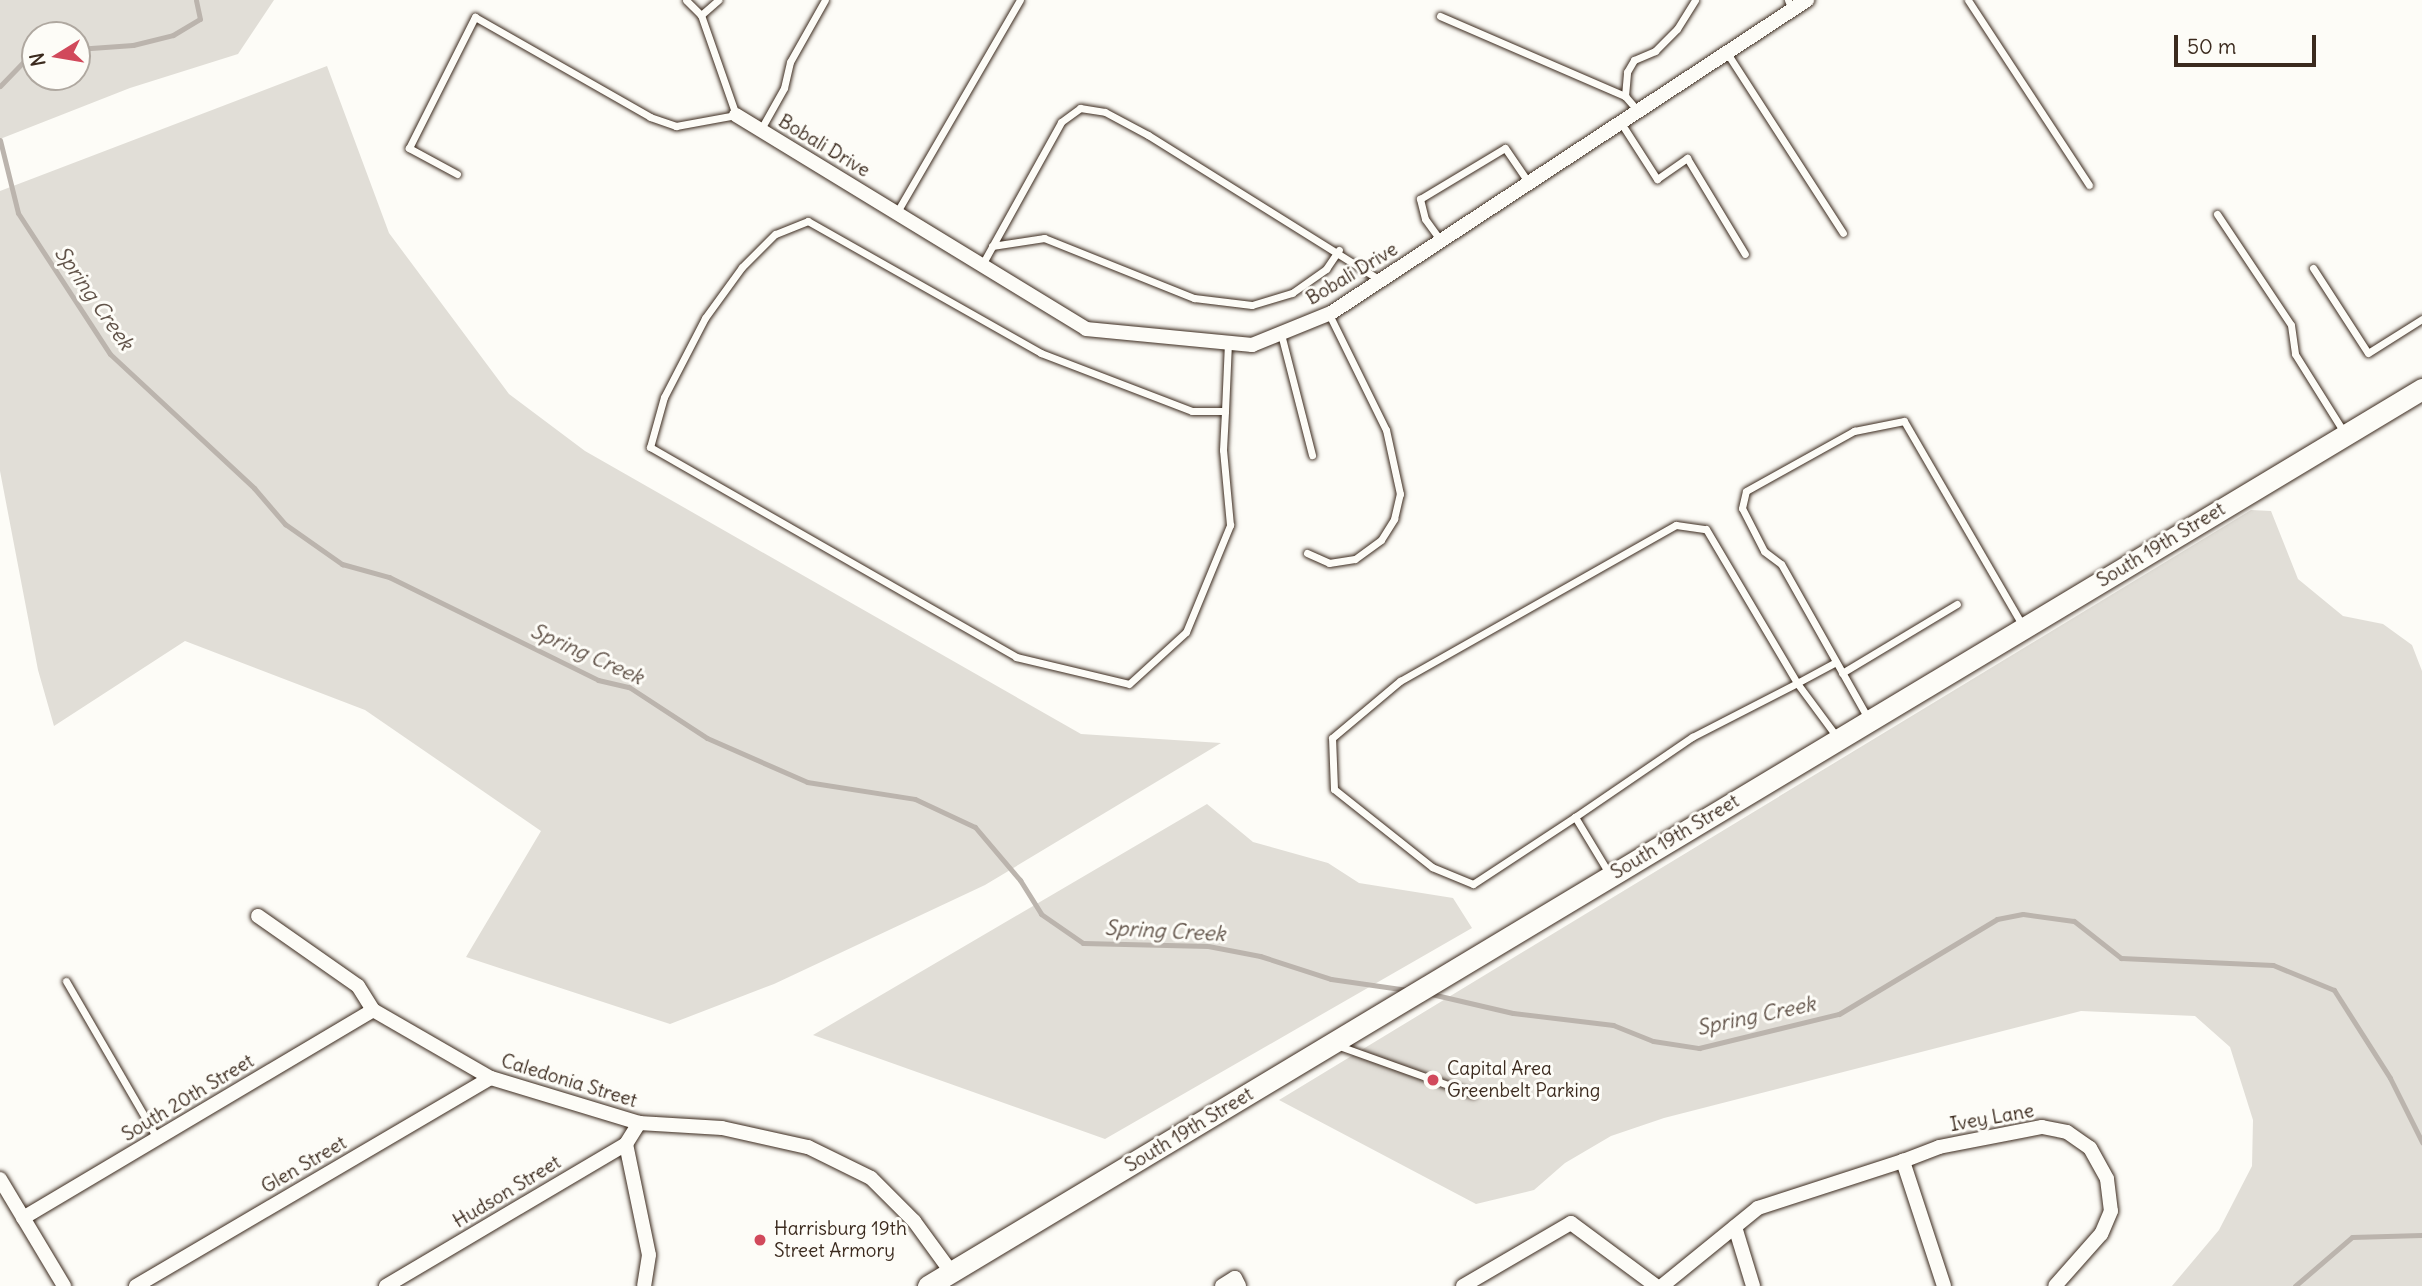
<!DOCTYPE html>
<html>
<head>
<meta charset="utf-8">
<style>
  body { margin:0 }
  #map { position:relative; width:2422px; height:1286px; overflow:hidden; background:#fdfcf7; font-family:Delius,sans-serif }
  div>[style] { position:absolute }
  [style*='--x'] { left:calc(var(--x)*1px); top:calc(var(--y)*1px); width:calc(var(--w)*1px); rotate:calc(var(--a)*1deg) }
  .green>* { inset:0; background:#e1ded7 }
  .stream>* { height:5px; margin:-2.5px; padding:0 2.5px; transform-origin:2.5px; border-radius:2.5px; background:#bbb4ad }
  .roads { filter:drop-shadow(0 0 2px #3b2a1e) drop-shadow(0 0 2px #3b2a1e) }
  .lane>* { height:7px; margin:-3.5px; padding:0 3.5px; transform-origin:3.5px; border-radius:3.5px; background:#fdfcf7 }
  .street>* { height:14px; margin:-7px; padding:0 7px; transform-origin:7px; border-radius:7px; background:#fdfcf7 }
  .secondary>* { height:21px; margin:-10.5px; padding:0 10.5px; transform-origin:10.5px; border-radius:10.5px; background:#fdfcf7 }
  .dots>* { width:19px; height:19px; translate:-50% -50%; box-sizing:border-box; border:4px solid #fdfcf7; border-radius:50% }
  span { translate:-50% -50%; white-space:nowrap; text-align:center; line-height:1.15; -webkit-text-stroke:6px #fdfcf7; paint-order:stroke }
  .street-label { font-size:19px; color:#3b2a1e }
  .poi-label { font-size:19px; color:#3b2a1e }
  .left { translate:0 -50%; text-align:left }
  .water-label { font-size:21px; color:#615349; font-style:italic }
  .north { position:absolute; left:21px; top:21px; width:70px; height:70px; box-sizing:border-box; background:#fdfcf7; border:2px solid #afa8a0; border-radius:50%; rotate:259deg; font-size:19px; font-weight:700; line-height:28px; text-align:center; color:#3b2a1e }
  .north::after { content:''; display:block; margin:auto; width:24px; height:32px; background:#d1495b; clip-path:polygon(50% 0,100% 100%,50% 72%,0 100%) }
  .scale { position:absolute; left:2174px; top:35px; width:142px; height:32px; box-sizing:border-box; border:4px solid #3b2a1e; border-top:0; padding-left:9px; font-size:21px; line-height:24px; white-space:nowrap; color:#3b2a1e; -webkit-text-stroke:5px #fdfcf7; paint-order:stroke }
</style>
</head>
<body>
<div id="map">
  <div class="green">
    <div style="clip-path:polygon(evenodd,0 0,274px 0,238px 54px,130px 88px,0 139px,0 0,35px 35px,77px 35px,77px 77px,35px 77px,35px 35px)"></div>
    <div style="clip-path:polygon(327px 66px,389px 233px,509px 394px,585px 451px,1081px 734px,1221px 743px,985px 885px,774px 984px,670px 1024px,466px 957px,541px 831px,365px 710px,185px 641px,54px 726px,38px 670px,0 471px,0 191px)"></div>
    <div style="clip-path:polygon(2251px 510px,2271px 511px,2298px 579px,2343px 616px,2383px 624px,2412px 645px,2422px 671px,2422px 1286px,2172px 1286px,2219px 1230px,2252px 1166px,2253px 1120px,2230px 1047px,2195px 1016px,2081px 1011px,1664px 1118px,1611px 1136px,1565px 1163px,1534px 1190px,1476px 1204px,1279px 1100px)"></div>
    <div style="clip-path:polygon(1207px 804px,1253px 842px,1328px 863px,1359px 883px,1453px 898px,1472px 928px,1105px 1139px,813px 1035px)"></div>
  </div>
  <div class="stream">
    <div style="--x:77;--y:49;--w:56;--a:-4.1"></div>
    <div style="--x:133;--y:45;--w:41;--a:-14"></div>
    <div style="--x:173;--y:35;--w:31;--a:-31"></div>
    <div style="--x:200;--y:19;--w:19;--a:-102"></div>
    <div style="--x:0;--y:86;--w:39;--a:-46"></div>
    <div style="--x:27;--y:58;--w:8;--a:-14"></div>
    <div style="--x:0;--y:140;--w:75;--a:76.1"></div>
    <div style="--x:18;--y:213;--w:168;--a:56.9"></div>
    <div style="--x:110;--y:354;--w:197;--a:42.9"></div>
    <div style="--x:254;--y:488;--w:48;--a:49.3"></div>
    <div style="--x:285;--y:524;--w:70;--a:35.1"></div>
    <div style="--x:342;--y:564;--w:49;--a:15.5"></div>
    <div style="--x:389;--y:577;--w:233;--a:26.2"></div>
    <div style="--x:598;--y:680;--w:32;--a:13"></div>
    <div style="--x:629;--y:687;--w:93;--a:33.2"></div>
    <div style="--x:707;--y:738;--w:109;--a:23.7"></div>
    <div style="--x:807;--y:782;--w:109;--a:8.9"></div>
    <div style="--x:915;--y:799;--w:66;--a:25"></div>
    <div style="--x:975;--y:827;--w:70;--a:49.7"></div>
    <div style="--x:1020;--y:880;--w:40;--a:58"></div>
    <div style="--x:1041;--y:914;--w:51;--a:34.6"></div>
    <div style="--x:1083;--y:943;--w:125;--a:1.4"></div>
    <div style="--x:1208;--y:946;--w:53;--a:10.9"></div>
    <div style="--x:1260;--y:956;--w:75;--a:17.9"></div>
    <div style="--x:1331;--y:979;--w:77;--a:8.2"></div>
    <div style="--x:1427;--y:993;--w:88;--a:13.1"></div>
    <div style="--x:1513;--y:1013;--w:101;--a:6.8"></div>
    <div style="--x:1613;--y:1025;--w:43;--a:21.8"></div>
    <div style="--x:1653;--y:1041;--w:47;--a:8.7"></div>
    <div style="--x:1699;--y:1048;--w:144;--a:-13.7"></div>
    <div style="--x:1839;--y:1014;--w:184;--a:-31"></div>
    <div style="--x:1997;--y:919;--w:26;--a:-11"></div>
    <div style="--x:2023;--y:914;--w:51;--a:7.8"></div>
    <div style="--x:2074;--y:921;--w:60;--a:38.2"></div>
    <div style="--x:2121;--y:958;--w:152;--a:2.6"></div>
    <div style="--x:2273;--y:965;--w:66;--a:22.3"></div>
    <div style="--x:2334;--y:990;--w:104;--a:57.5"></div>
    <div style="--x:2390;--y:1078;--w:72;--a:63.4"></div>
    <div style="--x:2295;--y:1286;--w:75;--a:-40.7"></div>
    <div style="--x:2352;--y:1237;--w:70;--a:-1.6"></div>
  </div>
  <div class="roads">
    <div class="lane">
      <div style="--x:1788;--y:0;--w:11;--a:68"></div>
      <div style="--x:1968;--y:0;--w:221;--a:56.8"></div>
      <div style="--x:701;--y:15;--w:23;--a:-41"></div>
      <div style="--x:1440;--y:16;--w:202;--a:23.4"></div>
      <div style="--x:1727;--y:53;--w:214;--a:57.2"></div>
      <div style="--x:1638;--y:111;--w:20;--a:-131"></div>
      <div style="--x:1625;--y:96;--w:24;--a:-85"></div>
      <div style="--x:1627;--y:72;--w:14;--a:-60"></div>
      <div style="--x:1634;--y:60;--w:23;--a:-23"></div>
      <div style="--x:1655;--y:51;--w:31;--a:-45"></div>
      <div style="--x:1677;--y:29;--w:34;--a:-58"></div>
      <div style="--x:1621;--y:123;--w:67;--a:57.3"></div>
      <div style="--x:1657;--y:179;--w:37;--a:-35"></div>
      <div style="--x:1687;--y:158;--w:112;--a:58.9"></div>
      <div style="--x:761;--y:129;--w:47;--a:-60.7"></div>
      <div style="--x:784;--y:88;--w:27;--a:-77"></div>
      <div style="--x:790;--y:62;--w:71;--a:-60.6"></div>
      <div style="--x:457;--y:174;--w:55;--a:-151.6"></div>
      <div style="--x:409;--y:148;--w:147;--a:-63.3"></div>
      <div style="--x:475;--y:17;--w:202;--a:29.7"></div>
      <div style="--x:650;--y:117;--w:28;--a:19"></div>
      <div style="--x:676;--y:126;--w:61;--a:-10.4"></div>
      <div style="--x:736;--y:115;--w:106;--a:-109.3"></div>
      <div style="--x:701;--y:15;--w:21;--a:-135"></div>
      <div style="--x:897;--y:212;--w:245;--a:-59.9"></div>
      <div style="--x:2217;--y:214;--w:133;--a:56.3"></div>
      <div style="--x:2291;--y:325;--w:29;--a:82"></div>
      <div style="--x:2295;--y:354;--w:94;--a:58"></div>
      <div style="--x:1441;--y:241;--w:27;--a:-126"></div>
      <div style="--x:1425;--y:219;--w:21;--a:-104"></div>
      <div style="--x:1420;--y:199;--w:99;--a:-31"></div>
      <div style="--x:1505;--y:148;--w:42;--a:55.6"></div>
      <div style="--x:992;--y:246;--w:53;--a:-8.7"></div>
      <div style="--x:1044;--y:238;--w:162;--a:21.8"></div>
      <div style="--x:1194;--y:298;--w:58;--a:6.9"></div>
      <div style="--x:1252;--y:305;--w:42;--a:-16.7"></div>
      <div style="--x:1292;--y:293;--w:42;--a:-35.2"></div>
      <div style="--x:1326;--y:269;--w:23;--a:-56"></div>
      <div style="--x:983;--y:263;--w:161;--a:-61"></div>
      <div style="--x:1061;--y:122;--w:24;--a:-36"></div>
      <div style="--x:1080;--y:108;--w:25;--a:9"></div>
      <div style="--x:1105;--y:112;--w:49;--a:28.1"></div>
      <div style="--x:1148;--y:135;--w:274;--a:32"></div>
      <div style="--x:2313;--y:268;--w:101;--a:57.1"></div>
      <div style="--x:2368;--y:353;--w:64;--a:-32.2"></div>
      <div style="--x:1281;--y:334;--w:125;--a:75.6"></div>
      <div style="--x:1225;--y:411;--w:33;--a:180"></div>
      <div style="--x:1192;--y:411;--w:162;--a:-159"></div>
      <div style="--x:1041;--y:353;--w:268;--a:-150.5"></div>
      <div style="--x:808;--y:221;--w:35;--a:158"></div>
      <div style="--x:775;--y:234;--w:47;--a:135"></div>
      <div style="--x:742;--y:267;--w:63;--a:126"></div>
      <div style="--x:705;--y:318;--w:89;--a:117.4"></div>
      <div style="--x:664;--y:397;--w:52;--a:105.6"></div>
      <div style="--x:650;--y:447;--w:422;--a:29.8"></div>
      <div style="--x:1016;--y:657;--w:116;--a:13.4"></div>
      <div style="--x:1129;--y:684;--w:77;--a:-42.4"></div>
      <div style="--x:1186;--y:632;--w:116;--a:-67.6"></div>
      <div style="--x:1230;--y:525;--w:75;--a:-95.3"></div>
      <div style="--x:1223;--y:450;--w:39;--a:-87"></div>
      <div style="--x:1225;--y:411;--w:68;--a:-87.5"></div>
      <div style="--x:1307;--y:553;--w:24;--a:24"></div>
      <div style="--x:1329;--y:563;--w:26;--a:-9"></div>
      <div style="--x:1355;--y:559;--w:32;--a:-36"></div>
      <div style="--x:1381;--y:540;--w:25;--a:-58"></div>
      <div style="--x:1394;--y:519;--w:26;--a:-77"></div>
      <div style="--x:1400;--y:494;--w:66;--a:-102.3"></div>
      <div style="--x:1386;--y:430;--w:129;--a:-116.2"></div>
      <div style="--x:1842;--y:673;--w:134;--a:-31"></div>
      <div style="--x:1869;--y:720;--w:179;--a:-119.4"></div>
      <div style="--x:1781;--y:564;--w:21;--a:-143"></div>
      <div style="--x:1764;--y:551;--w:48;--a:-117.1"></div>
      <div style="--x:1742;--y:508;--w:17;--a:-77"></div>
      <div style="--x:1746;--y:491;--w:124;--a:-29.1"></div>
      <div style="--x:1854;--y:431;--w:51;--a:-11.3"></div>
      <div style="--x:1904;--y:421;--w:237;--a:59.9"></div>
      <div style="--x:1575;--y:817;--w:122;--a:146.7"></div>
      <div style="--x:1473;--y:884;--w:44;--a:-157.5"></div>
      <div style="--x:1432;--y:867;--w:125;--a:-141.5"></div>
      <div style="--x:1334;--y:789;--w:51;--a:-92.2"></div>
      <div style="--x:1332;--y:738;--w:89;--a:-40"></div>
      <div style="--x:1400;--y:681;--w:317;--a:-29.5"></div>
      <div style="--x:1676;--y:525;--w:30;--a:8"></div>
      <div style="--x:1706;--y:529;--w:179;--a:59.4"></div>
      <div style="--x:1797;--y:683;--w:44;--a:-28.3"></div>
      <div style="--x:1610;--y:875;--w:68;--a:-121.1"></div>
      <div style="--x:1575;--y:817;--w:142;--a:-34.4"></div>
      <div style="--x:1692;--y:737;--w:118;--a:-27.2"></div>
      <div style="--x:1797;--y:683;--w:67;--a:53.5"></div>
      <div style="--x:66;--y:981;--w:181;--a:59.9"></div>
      <div style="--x:1339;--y:1046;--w:142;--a:19.7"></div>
    </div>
    <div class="street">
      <div style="--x:736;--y:115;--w:410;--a:31.4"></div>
      <div style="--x:1086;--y:329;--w:167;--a:5.5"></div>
      <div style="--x:1252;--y:345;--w:85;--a:-22.1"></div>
      <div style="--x:1331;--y:313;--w:570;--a:-33.33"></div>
      <div style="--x:258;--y:916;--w:122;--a:35"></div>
      <div style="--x:358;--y:986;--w:28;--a:58"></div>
      <div style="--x:373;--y:1010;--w:136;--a:30"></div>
      <div style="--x:491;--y:1078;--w:155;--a:16.9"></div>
      <div style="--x:639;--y:1123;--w:83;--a:3.4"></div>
      <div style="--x:722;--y:1128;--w:88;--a:12.5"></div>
      <div style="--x:808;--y:1147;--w:70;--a:26.2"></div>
      <div style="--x:871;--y:1178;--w:61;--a:45"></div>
      <div style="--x:914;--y:1221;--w:63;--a:54"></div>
      <div style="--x:626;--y:1144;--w:113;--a:78.3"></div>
      <div style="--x:649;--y:1255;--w:31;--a:99"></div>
      <div style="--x:0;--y:1179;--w:125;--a:59.1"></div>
      <div style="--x:23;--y:1218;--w:407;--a:-30.7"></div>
      <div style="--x:1735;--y:1227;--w:62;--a:73"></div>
      <div style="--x:136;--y:1286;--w:411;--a:-30.4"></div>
      <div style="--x:386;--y:1286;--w:279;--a:-30.6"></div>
      <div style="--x:626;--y:1144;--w:25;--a:-58"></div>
      <div style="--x:1222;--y:1286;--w:15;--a:-32"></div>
      <div style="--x:1235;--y:1278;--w:9;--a:63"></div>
      <div style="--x:1463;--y:1286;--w:125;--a:-30.3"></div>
      <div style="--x:1571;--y:1223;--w:106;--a:36.5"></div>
      <div style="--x:1662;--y:1286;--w:124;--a:-39.1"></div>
      <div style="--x:1758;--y:1208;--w:152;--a:-18"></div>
      <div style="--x:1944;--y:1286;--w:132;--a:-108.2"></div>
      <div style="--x:1903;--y:1161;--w:39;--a:-21"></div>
      <div style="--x:1939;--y:1147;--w:105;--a:-11"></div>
      <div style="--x:2042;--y:1127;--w:25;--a:11"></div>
      <div style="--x:2067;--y:1132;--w:28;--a:35"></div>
      <div style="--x:2090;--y:1148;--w:35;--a:61"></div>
      <div style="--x:2107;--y:1179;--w:32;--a:83"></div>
      <div style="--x:2111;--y:1211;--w:25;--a:113"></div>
      <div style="--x:2101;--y:1234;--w:69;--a:131.5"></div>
    </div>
    <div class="secondary">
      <div style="--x:928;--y:1286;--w:1743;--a:-30.98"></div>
    </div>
  </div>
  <div class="dots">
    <div style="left:1433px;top:1080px;background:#d1495b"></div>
    <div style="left:760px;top:1240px;background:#d1495b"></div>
  </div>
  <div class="street-label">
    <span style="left:824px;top:146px;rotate:31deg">Bobali Drive</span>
    <span style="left:1352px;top:274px;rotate:-31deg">Bobali Drive</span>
    <span style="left:2161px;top:545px;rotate:-31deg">South 19th Street</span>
    <span style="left:1675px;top:837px;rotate:-31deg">South 19th Street</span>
    <span style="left:569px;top:1081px;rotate:17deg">Caledonia Street</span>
    <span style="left:188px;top:1098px;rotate:-31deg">South 20th Street</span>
    <span style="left:1992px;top:1118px;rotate:-10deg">Ivey Lane</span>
    <span style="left:1189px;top:1130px;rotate:-31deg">South 19th Street</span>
    <span style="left:304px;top:1165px;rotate:-30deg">Glen Street</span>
    <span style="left:507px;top:1192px;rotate:-31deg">Hudson Street</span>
  </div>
  <div class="poi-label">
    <span class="left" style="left:1447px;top:1080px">Capital Area<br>Greenbelt Parking</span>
    <span class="left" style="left:774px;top:1240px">Harrisburg 19th<br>Street Armory</span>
  </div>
  <div class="water-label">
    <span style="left:94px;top:298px;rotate:55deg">Spring Creek</span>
    <span style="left:587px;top:654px;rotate:24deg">Spring Creek</span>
    <span style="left:1165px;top:931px;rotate:3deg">Spring Creek</span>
    <span style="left:1756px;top:1016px;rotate:-12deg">Spring Creek</span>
  </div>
  <div class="north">N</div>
  <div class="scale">50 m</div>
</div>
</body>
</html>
